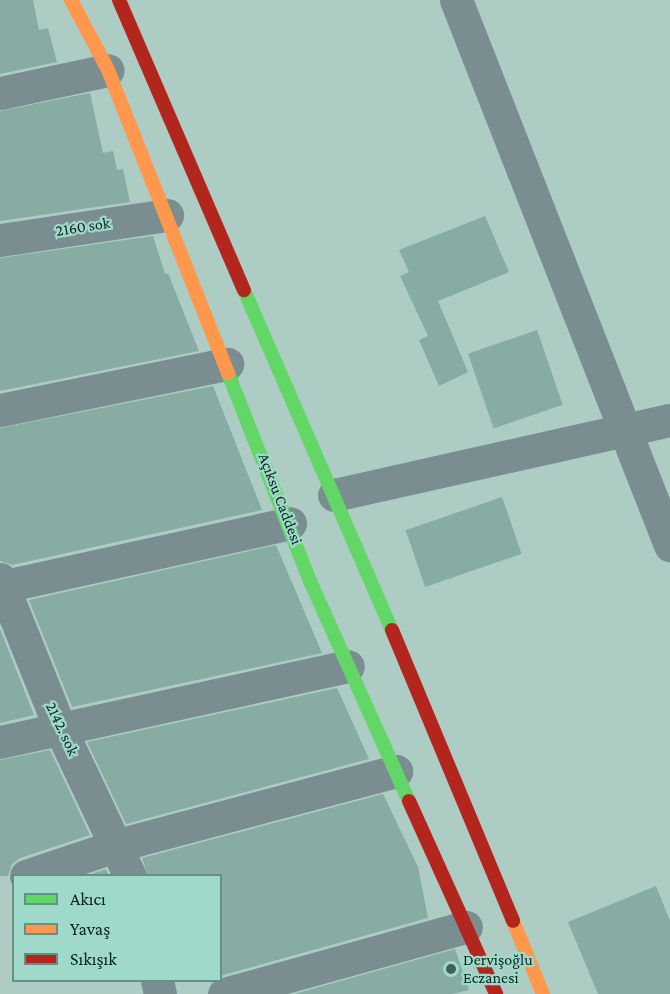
<!DOCTYPE html>
<html>
<head>
<meta charset="utf-8">
<style>
  body { margin:0 }
  #map { position:relative; width:670px; height:994px; overflow:hidden; background:#acccc4; font-family:"Crimson Pro",serif }
  div>[style] { position:absolute }
  [style*='--x'] { left:calc(var(--x)*1px); top:calc(var(--y)*1px); width:calc(var(--w)*1px); rotate:calc(var(--a)*1deg) }
  .building>* { inset:0; background:#87aca4; transform-origin:0 0 }
  .street>* { height:33px; margin:-16.5px; padding:0 16.5px; transform-origin:16.5px; border-radius:16.5px; background:#7a8e92 }
  .fast>* { height:14px; margin:-7px; padding:0 7px; transform-origin:7px; border-radius:7px; background:#63d668 }
  .slow>* { height:14px; margin:-7px; padding:0 7px; transform-origin:7px; border-radius:7px; background:#ff974d }
  .jam>* { height:14px; margin:-7px; padding:0 7px; transform-origin:7px; border-radius:7px; background:#b3261e }
  .dots>* { width:16px; height:16px; translate:-50% -50%; box-sizing:border-box; border:3px solid #9fd9ca; border-radius:50% }
  span { translate:-50% -50%; white-space:nowrap; text-align:center; line-height:1.15; -webkit-text-stroke:4.5px #9fd9ca; paint-order:stroke }
  .street-label { font-size:16px; color:#0c241e }
  .poi-label { font-size:16px; color:#0c241e }
  .left { translate:0 -50%; text-align:left }
  .legend { position:absolute; left:12px; top:874px; width:210px; height:108px; box-sizing:border-box; background:#9fd9ca; border:2px solid #649185; margin:0; padding:8px 10px; list-style:none; font-size:18px; color:#0c241e }
  .legend li { display:flex; align-items:center; gap:12px; height:30px }
  .legend b { width:30px; border:2px solid #649185 }
</style>
</head>
<body>
<div id="map">
  <div class="building">
    <div style="clip-path:polygon(0 0,33px 0,39px 30px,48px 28px,57px 62px,0 74px)"></div>
    <div style="clip-path:polygon(90px 93px,103px 153px,113px 151px,117px 170px,123px 169px,130px 202px,0 221px,0 111px)"></div>
    <div style="clip-path:polygon(485px 216px,509px 272px,438px 301px,468px 372px,439px 386px,419px 340px,428px 336px,400px 276px,409px 272px,399px 250px)"></div>
    <div style="clip-path:polygon(153px 236px,165px 274px,168px 273px,199px 351px,0 391px,0 258px)"></div>
    <div style="left:537px;top:330px;width:79px;height:73px;rotate:71deg"></div>
    <div style="clip-path:polygon(213px 386px,262px 510px,12px 565px,0 561px,0 428px)"></div>
    <div style="left:502px;top:497px;width:60px;height:102px;rotate:71deg"></div>
    <div style="clip-path:polygon(276px 545px,322px 653px,72px 707px,29px 600px)"></div>
    <div style="clip-path:polygon(0 629px,34px 715px,0 723px)"></div>
    <div style="clip-path:polygon(337px 688px,369px 759px,126px 824px,87px 742px)"></div>
    <div style="clip-path:polygon(50px 750px,90px 835px,20px 858px,12px 864px,8px 876px,0 876px,0 760px)"></div>
    <div style="clip-path:polygon(383px 794px,418px 867px,428px 918px,220px 976px,220px 876px,148px 876px,142px 858px)"></div>
    <div style="clip-path:polygon(106px 869px,109px 876px,86px 876px)"></div>
    <div style="clip-path:polygon(656px 886px,670px 921px,670px 994px,598px 994px,568px 922px)"></div>
    <div style="clip-path:polygon(455px 949px,469px 990px,452px 994px,294px 994px)"></div>
  </div>
  <div class="street">
    <div style="--x:456;--y:0;--w:586;--a:68.56"></div>
    <div style="--x:0;--y:93;--w:110;--a:-12"></div>
    <div style="--x:0;--y:240;--w:169;--a:-8.5"></div>
    <div style="--x:0;--y:410;--w:232;--a:-11.5"></div>
    <div style="--x:334;--y:495;--w:344;--a:-12.6"></div>
    <div style="--x:0;--y:579;--w:158;--a:68.1"></div>
    <div style="--x:59;--y:726;--w:166;--a:64.7"></div>
    <div style="--x:0;--y:587;--w:297;--a:-12.4"></div>
    <div style="--x:0;--y:742;--w:356;--a:-12.3"></div>
    <div style="--x:26;--y:876;--w:97;--a:-18.6"></div>
    <div style="--x:118;--y:845;--w:288;--a:-14.9"></div>
    <div style="--x:157;--y:980;--w:14;--a:78"></div>
    <div style="--x:224;--y:994;--w:251;--a:-15.5"></div>
  </div>
  <div class="fast">
    <div style="--x:244;--y:290;--w:371;--a:66.5"></div>
    <div style="--x:228;--y:373;--w:224;--a:68.5"></div>
    <div style="--x:310;--y:581;--w:241;--a:65.8"></div>
  </div>
  <div class="slow">
    <div style="--x:71;--y:0;--w:79;--a:62.1"></div>
    <div style="--x:108;--y:70;--w:326;--a:68.4"></div>
    <div style="--x:513;--y:921;--w:79;--a:67.7"></div>
  </div>
  <div class="jam">
    <div style="--x:119;--y:0;--w:316;--a:66.7"></div>
    <div style="--x:392;--y:630;--w:315;--a:67.4"></div>
    <div style="--x:409;--y:801;--w:212;--a:65.7"></div>
  </div>
  <div class="dots">
    <div style="left:451px;top:969px;background:#445f58"></div>
  </div>
  <div class="street-label">
    <span style="left:83px;top:227px;rotate:-9deg">2160 sok</span>
    <span style="left:280px;top:499px;rotate:69deg">Açıksu Caddesi</span>
    <span style="left:62px;top:729px;rotate:65deg">2142. sok</span>
  </div>
  <div class="poi-label">
    <span class="left" style="left:463px;top:969px">Dervişoğlu<br>Eczanesi</span>
  </div>
  <ul class="legend">
  <li><b style="height:8px;background:#63d668"></b>Akıcı</li>
  <li><b style="height:8px;background:#ff974d"></b>Yavaş</li>
  <li><b style="height:8px;background:#b3261e"></b>Sıkışık</li>
  </ul>
</div>
</body>
</html>
